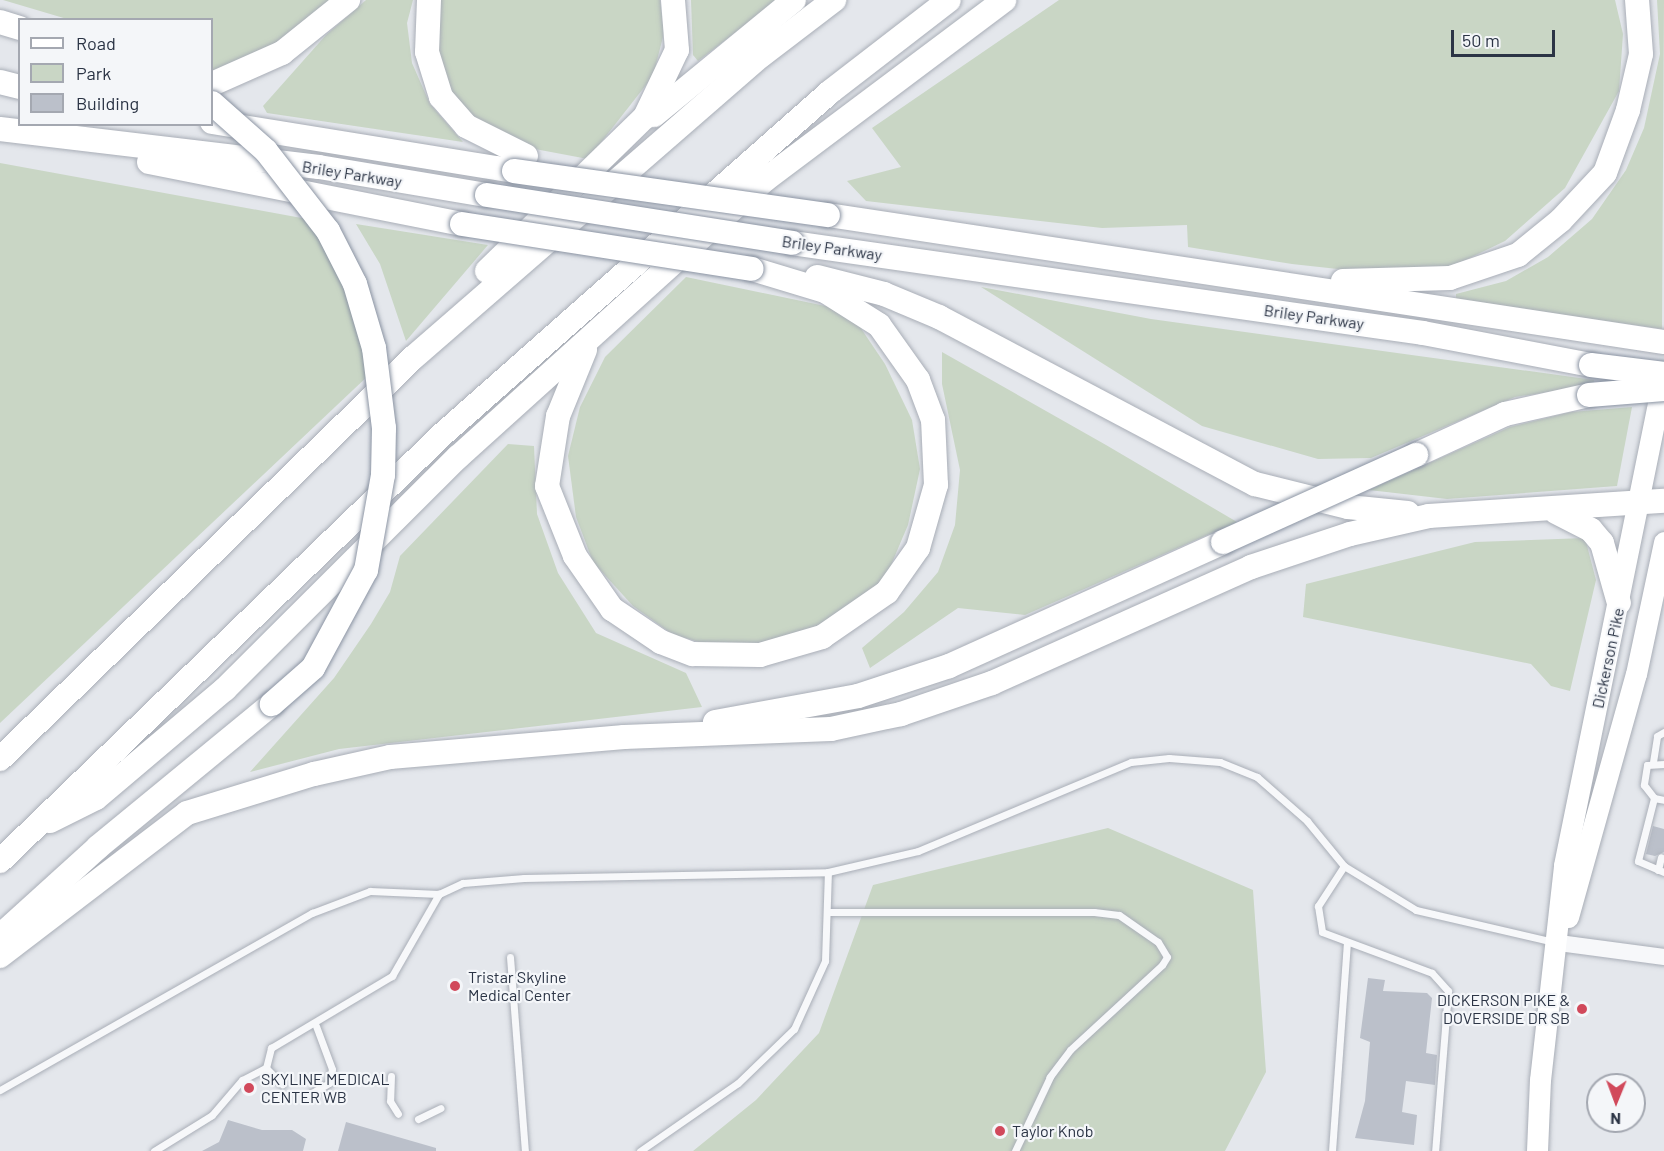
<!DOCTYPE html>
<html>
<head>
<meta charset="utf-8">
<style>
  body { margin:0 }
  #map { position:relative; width:1664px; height:1151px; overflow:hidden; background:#e4e7ec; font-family:Barlow,sans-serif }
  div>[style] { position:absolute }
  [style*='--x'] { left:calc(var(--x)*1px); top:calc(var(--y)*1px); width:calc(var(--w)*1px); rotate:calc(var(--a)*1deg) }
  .green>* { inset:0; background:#c9d6c5 }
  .building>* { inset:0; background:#bbc0ca }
  .roads { filter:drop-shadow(0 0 2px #a9aeb7) drop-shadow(0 0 2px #a9aeb7) }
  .service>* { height:7px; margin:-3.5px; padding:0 3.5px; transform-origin:3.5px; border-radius:3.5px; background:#f7f8fa }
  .tertiary>* { height:16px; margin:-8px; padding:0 8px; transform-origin:8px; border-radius:8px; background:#f7f8fa }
  .primary>* { height:21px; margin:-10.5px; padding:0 10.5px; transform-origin:10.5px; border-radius:10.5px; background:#fff }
  .motorway>* { height:24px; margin:-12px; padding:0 12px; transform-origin:12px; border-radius:12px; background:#fff }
  .bridges { filter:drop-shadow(0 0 2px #8b94a3) drop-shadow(0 0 2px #8b94a3) }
  .motorway-bridge>* { height:24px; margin:-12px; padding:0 12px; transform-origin:12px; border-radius:12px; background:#fff }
  .dots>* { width:16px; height:16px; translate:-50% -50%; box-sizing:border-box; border:3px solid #f4f6f9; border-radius:50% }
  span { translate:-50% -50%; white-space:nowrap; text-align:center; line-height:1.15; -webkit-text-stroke:4.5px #f4f6f9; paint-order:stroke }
  .street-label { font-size:16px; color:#2b3445 }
  .poi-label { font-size:16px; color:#2b3445 }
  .left { translate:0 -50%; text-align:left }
  .right { translate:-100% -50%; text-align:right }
  .legend { position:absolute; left:18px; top:18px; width:195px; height:108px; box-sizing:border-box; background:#f4f6f9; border:2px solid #a4a8b1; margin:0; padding:8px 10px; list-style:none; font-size:18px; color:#2b3445 }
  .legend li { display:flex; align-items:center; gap:12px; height:30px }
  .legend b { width:30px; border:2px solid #a4a8b1 }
  .north { position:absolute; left:1586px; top:1073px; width:60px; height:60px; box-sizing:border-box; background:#f4f6f9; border:2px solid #a4a8b1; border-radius:50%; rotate:181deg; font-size:16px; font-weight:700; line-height:24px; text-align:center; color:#2b3445 }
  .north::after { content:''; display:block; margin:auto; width:21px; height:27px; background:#d1495b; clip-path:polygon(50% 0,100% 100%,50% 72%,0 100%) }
  .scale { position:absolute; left:1451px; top:30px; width:104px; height:27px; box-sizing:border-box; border:3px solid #2b3445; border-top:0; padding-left:8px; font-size:18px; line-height:21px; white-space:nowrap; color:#2b3445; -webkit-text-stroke:4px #f4f6f9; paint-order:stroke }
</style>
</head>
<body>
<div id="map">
  <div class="green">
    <div style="clip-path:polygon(3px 0,334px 0,287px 40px,212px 72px,212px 20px,67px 19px)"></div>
    <div style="clip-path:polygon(366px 0,413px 0,407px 23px,412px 63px,430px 104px,463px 142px,267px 113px,263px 106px,326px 35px)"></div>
    <div style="clip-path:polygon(439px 0,660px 0,664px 33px,653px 76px,588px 159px,535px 149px,485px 130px,463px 111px,447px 87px,433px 26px)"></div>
    <div style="clip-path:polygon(691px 0,778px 0,698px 61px,693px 55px)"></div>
    <div style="clip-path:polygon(1059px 0,1615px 0,1623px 34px,1619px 91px,1565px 188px,1505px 241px,1451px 267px,1356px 271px,1292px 264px,1188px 247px,1187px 225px,1102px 228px,866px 201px,847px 181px,901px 167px,872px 128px)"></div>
    <div style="clip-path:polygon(1657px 0,1664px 0,1662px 329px,1456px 300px,1456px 294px,1506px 281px,1548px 257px,1592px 219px,1626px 170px,1644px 128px,1660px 54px)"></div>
    <div style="clip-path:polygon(0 163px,307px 219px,342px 272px,371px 373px,0 723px)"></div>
    <div style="clip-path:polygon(356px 224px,488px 245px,406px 341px,380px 264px)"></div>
    <div style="clip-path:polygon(686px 277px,830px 307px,860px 327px,885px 364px,912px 420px,920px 469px,908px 525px,888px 572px,861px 605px,806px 636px,760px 646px,716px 647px,672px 634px,633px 606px,593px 562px,576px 517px,568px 456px,580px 407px,605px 357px)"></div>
    <div style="clip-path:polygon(981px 287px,1151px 319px,1594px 380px,1594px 385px,1515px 397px,1371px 458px,1318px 459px,1202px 426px)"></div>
    <div style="clip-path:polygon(942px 352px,1106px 445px,1237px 522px,1025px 615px,958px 608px,870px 668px,862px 648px,904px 612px,938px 572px,955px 525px,960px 470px,942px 384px)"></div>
    <div style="clip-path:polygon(1632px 407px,1617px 486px,1447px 499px,1369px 490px,1510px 427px,1571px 412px)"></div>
    <div style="clip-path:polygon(508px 444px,534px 446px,537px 514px,558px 573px,596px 633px,686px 673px,702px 707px,339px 749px,250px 772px,334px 678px,371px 624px,390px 592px,400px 556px)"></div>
    <div style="clip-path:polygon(1585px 538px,1596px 580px,1570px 691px,1551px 686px,1531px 664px,1303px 617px,1306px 584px,1475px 542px)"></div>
    <div style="clip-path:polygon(1108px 828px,1253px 890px,1266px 1072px,1225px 1151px,693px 1151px,756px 1100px,819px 1033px,873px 885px)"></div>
  </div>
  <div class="building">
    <div style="clip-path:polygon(1653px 826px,1664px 829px,1664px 852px,1655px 856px,1646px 854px)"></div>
    <div style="clip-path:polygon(1368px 978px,1385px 980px,1383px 991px,1427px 993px,1432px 998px,1426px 1053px,1437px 1055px,1435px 1085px,1406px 1081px,1402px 1112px,1417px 1115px,1414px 1145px,1355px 1138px,1365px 1101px,1370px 1042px,1360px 1038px)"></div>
    <div style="clip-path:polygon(228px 1120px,262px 1130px,292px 1130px,306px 1139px,303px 1151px,202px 1151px,219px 1142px)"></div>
    <div style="clip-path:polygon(346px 1122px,436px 1148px,436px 1151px,338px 1151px)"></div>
  </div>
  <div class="roads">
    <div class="service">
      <div style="--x:1653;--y:762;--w:26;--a:-81"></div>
      <div style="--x:1657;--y:736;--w:8;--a:-30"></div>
      <div style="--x:1664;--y:764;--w:17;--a:177"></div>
      <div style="--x:1647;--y:765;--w:20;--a:99"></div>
      <div style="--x:1644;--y:785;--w:16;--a:52"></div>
      <div style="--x:1654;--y:798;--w:10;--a:11"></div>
      <div style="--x:1654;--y:798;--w:65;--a:104.3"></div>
      <div style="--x:1638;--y:861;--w:28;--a:23"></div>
      <div style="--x:1344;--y:866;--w:48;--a:123"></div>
      <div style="--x:1318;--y:906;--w:26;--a:81"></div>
      <div style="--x:1322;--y:932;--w:117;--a:20.4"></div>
      <div style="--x:1432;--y:973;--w:24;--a:48"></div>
      <div style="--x:1448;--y:991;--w:161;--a:94.6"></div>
      <div style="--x:1658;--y:870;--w:13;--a:-77"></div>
      <div style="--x:827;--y:912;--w:267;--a:0"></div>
      <div style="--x:1094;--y:912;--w:25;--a:7"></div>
      <div style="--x:1119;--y:915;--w:47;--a:34.7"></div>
      <div style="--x:1158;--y:942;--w:17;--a:59"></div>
      <div style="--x:1167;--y:957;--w:9;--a:122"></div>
      <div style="--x:1162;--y:965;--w:125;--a:137.3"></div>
      <div style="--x:1070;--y:1050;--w:34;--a:127"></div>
      <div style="--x:1050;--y:1077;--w:82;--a:115.3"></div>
      <div style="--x:510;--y:957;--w:195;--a:85.6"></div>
      <div style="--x:266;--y:1068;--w:23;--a:45"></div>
      <div style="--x:391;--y:1076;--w:25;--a:92"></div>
      <div style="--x:390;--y:1101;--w:15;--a:58"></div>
      <div style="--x:0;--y:1090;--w:359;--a:-29.6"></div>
      <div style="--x:312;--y:913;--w:62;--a:-20.8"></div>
      <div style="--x:370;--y:891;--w:69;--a:2.5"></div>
      <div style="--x:439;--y:894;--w:26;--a:-25"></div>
      <div style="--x:463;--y:883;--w:61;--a:-4.7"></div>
      <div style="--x:524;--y:878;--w:304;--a:-1.1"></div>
      <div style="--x:828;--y:872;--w:92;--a:-13.1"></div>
      <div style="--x:918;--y:851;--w:231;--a:-22.7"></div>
      <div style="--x:1131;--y:762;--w:38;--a:-6"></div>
      <div style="--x:1169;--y:758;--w:51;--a:4.5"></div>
      <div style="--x:1220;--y:762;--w:40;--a:22"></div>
      <div style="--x:1257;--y:777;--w:67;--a:41.3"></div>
      <div style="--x:1307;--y:821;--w:58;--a:50.6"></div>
      <div style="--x:1344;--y:866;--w:84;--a:31.4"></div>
      <div style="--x:1416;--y:910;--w:141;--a:13.1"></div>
      <div style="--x:310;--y:1094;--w:22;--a:-30"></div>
      <div style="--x:329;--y:1083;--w:14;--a:-78"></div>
      <div style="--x:332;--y:1069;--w:46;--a:-110.4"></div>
      <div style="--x:418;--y:1119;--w:25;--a:-26"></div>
      <div style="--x:154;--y:1151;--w:68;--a:-31.8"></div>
      <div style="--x:212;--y:1115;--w:46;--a:-49.4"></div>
      <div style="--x:242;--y:1080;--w:27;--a:-27"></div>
      <div style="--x:266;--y:1068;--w:21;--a:-76"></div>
      <div style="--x:271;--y:1048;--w:141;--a:-30.8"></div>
      <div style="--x:392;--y:976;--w:95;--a:-60.2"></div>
      <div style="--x:640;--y:1151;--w:119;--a:-34.8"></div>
      <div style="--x:738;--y:1083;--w:78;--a:-44"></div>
      <div style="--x:794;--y:1029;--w:75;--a:-65.5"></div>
      <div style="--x:825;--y:961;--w:89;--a:-88.1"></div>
      <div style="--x:1332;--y:1151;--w:208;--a:-85.9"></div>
    </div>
    <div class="tertiary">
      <div style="--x:1559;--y:943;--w:106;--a:7.6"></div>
    </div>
    <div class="primary">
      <div style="--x:1568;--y:917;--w:252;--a:-74.4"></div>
      <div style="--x:1636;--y:674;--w:135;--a:-78"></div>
      <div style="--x:1537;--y:1151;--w:71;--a:-87.6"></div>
      <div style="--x:1540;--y:1080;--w:216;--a:-83.6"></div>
      <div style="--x:1564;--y:865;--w:501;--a:-78.49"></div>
    </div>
    <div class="motorway">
      <div style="--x:429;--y:0;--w:52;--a:92.2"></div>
      <div style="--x:427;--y:52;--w:47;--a:72.7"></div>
      <div style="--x:441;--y:97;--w:38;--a:49"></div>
      <div style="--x:466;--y:126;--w:67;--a:26.6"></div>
      <div style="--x:0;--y:22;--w:21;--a:17"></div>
      <div style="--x:0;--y:82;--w:21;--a:14"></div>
      <div style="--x:212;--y:84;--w:77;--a:-23.9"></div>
      <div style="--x:282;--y:53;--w:85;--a:-38.8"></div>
      <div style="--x:654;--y:115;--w:181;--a:-39.4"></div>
      <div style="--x:212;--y:122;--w:306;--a:9.2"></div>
      <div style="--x:0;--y:129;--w:321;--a:6.8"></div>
      <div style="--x:319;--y:167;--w:170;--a:9.5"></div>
      <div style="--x:149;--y:162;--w:319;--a:11.2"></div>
      <div style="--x:828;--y:215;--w:846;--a:8.64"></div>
      <div style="--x:792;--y:243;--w:637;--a:8.12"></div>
      <div style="--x:1423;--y:333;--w:171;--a:10.8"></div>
      <div style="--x:487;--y:271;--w:221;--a:-44.3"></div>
      <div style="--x:645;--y:117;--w:74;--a:-64.5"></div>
      <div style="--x:677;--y:50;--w:50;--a:-94.6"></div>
      <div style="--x:817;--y:277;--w:69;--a:14.2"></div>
      <div style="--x:884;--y:294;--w:60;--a:22.7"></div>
      <div style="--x:939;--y:317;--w:357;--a:27.9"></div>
      <div style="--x:1255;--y:484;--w:96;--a:13.9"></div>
      <div style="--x:1348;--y:507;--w:60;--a:5.7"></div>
      <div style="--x:1343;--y:281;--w:107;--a:-1.6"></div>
      <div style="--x:1450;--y:278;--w:72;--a:-18.7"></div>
      <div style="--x:1518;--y:255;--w:55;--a:-39.1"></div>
      <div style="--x:1561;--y:220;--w:64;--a:-46.9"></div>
      <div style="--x:1605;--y:173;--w:67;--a:-69.9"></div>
      <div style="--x:1628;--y:110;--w:57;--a:-76.9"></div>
      <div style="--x:1641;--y:54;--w:54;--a:-94.2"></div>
      <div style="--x:585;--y:350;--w:71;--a:112.2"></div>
      <div style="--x:558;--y:416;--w:71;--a:98.9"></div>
      <div style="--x:547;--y:486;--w:75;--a:68.2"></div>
      <div style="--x:575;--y:556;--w:65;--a:55.1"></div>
      <div style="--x:612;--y:609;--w:59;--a:34"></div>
      <div style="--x:661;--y:642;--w:34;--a:21"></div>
      <div style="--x:693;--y:654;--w:67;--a:0.9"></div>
      <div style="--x:760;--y:655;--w:65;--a:-16.2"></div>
      <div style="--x:822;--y:637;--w:79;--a:-34.7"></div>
      <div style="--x:887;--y:592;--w:54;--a:-54.8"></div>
      <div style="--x:918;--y:548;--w:66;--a:-74.1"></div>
      <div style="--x:936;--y:485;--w:65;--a:-92.6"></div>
      <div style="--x:933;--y:420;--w:43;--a:-110.6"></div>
      <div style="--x:918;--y:380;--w:67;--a:-125.3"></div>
      <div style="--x:879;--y:325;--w:64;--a:-147.8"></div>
      <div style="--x:825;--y:291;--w:76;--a:-163.2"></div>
      <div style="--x:1416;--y:455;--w:98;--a:-24.7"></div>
      <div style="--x:1505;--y:414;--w:86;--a:-12.7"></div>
      <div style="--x:1556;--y:512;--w:39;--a:27"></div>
      <div style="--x:1591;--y:530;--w:17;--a:50"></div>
      <div style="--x:1602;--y:543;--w:62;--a:74.2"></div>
      <div style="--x:715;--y:722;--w:145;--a:-10.3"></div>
      <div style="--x:858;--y:696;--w:96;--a:-18.2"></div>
      <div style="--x:949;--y:666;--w:301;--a:-24.3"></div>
      <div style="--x:0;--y:759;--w:577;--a:-44.16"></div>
      <div style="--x:414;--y:357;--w:461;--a:-41"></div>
      <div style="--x:762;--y:55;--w:91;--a:-37.4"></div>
      <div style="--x:50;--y:821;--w:51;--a:-26.6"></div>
      <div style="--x:96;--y:798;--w:169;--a:-40.2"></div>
      <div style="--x:225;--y:689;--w:329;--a:-44.9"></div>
      <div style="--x:458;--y:457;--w:415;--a:-42.1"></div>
      <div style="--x:766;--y:179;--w:298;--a:-36.9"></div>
      <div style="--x:0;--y:861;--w:617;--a:-43.95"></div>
      <div style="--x:444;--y:433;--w:515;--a:-41.46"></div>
      <div style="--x:830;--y:92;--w:150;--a:-37.7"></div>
      <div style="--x:0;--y:936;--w:132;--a:-42.2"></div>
      <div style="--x:98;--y:847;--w:225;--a:-39.4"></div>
      <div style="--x:0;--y:956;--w:235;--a:-37.4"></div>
      <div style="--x:187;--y:813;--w:133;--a:-17.1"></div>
      <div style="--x:314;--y:774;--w:78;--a:-12.6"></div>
      <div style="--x:390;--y:757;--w:235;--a:-4.9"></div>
      <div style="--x:624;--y:737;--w:207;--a:-2.2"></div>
      <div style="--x:831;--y:729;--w:72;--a:-12.1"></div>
      <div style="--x:901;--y:714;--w:96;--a:-18.8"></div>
      <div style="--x:992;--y:683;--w:284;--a:-24.1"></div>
      <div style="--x:1251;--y:567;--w:104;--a:-18.4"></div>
      <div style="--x:1350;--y:534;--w:81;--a:-12.8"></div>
      <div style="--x:1429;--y:516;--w:235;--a:-3.7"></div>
    </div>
  </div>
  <div class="bridges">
    <div class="motorway-bridge">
      <div style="--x:212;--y:103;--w:72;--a:41.6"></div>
      <div style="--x:266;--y:151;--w:101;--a:52.2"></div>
      <div style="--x:328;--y:231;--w:59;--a:63"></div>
      <div style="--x:355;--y:284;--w:67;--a:73.5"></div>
      <div style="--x:374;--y:348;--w:81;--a:82.9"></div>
      <div style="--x:384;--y:428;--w:47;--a:91.2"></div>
      <div style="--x:383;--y:475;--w:97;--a:100.1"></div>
      <div style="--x:366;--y:570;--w:111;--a:118.4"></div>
      <div style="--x:313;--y:668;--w:55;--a:138.7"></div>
      <div style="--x:514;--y:171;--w:317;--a:8"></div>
      <div style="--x:487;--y:195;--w:309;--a:8.9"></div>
      <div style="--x:462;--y:224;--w:293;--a:8.8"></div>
      <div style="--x:1591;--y:365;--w:74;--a:7"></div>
      <div style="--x:1589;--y:395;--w:75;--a:-4.6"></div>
      <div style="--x:1223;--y:542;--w:212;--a:-24.3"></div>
    </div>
  </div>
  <div class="dots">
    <div style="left:455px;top:986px;background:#d1495b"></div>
    <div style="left:1582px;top:1009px;background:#d1495b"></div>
    <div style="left:249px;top:1088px;background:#d1495b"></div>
    <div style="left:1000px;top:1131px;background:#d1495b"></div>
  </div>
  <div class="street-label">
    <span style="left:352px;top:174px;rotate:9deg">Briley Parkway</span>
    <span style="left:832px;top:248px;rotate:8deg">Briley Parkway</span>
    <span style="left:1314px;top:317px;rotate:8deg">Briley Parkway</span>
    <span style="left:1608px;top:658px;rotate:-78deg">Dickerson Pike</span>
  </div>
  <div class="poi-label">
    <span class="left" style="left:468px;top:986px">Tristar Skyline<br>Medical Center</span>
    <span class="right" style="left:1570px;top:1009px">DICKERSON PIKE &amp;<br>DOVERSIDE DR SB</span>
    <span class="left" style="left:261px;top:1088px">SKYLINE MEDICAL<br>CENTER WB</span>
    <span class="left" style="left:1012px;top:1131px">Taylor Knob</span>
  </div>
  <ul class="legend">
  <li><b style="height:8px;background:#fff"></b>Road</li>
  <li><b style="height:16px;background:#c9d6c5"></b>Park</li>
  <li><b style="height:16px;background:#bbc0ca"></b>Building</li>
  </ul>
  <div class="north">N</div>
  <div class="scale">50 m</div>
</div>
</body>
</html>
